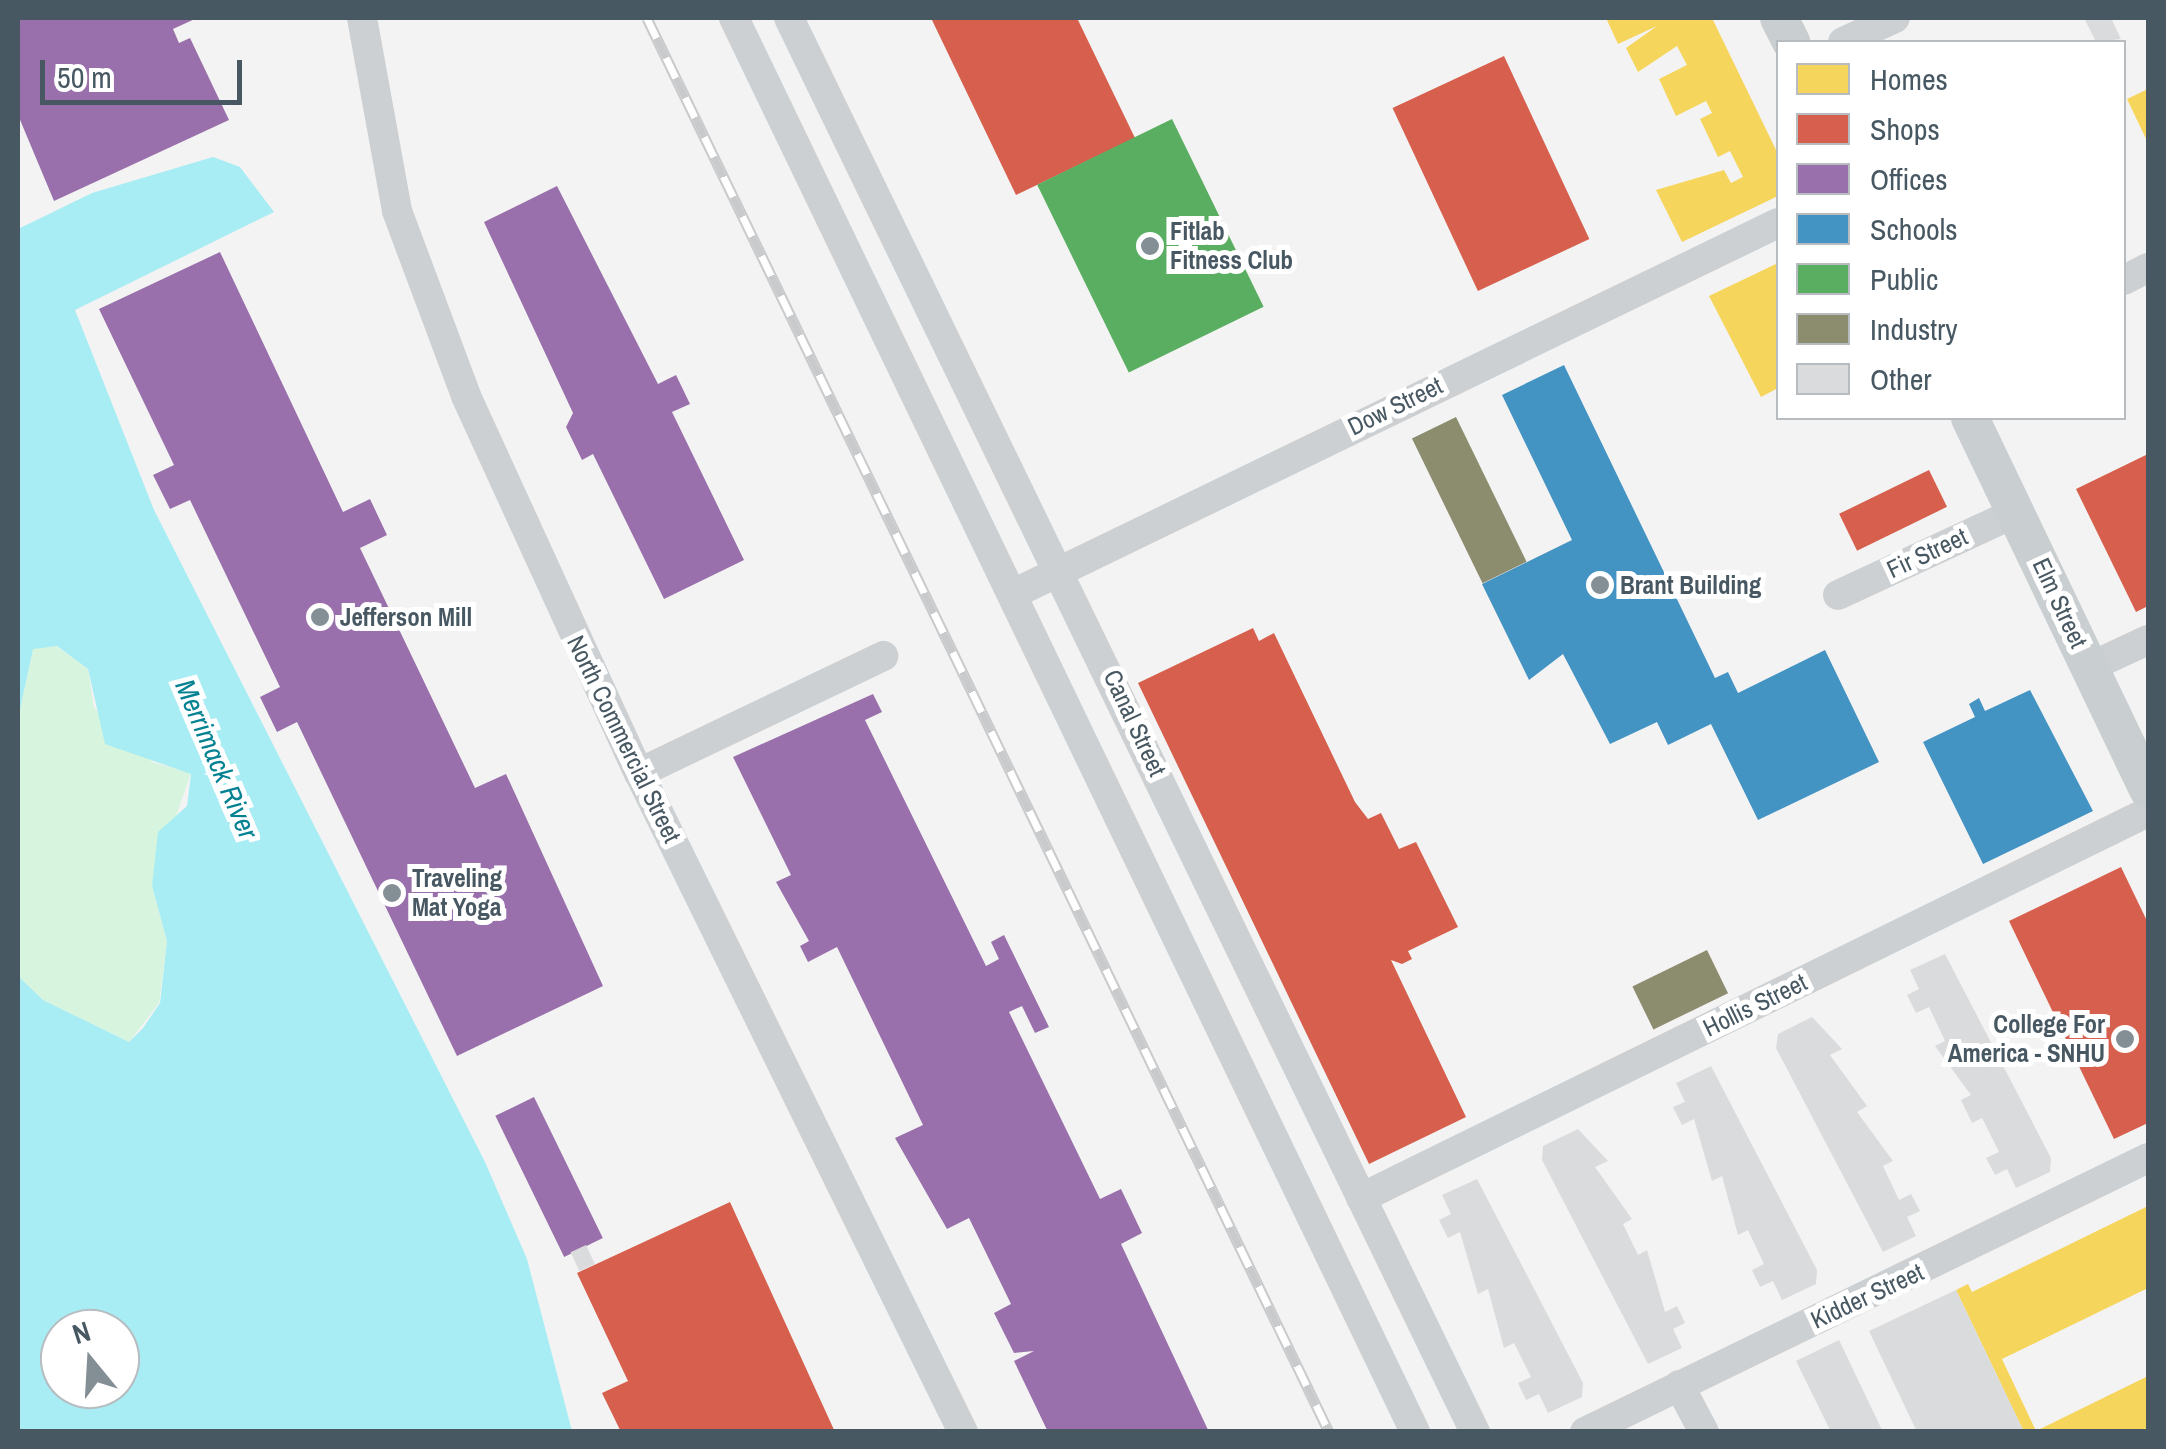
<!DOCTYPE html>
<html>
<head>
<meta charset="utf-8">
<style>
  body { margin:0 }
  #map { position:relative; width:2166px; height:1449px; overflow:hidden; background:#f4f3f3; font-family:"Archivo Narrow",sans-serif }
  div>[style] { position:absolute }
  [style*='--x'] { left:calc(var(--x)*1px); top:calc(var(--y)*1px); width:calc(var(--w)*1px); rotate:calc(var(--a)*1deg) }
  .green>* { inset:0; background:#d7f4df }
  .water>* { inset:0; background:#a8edf4 }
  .homes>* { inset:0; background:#f6d55c }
  .shops>* { inset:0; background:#d6604d; transform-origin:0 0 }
  .offices>* { inset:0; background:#9970ab; transform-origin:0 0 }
  .schools>* { inset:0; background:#4393c3 }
  .public>* { inset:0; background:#5aae61; transform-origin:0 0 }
  .industry>* { inset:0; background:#8c8c6e; transform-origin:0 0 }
  .building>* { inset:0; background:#dadbdc; transform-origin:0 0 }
  .minor>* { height:30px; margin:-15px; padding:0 15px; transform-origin:15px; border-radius:15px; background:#cdd0d2 }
  .major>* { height:38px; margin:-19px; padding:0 19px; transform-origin:19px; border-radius:19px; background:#c9ced1 }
  .rail>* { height:11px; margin-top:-5.5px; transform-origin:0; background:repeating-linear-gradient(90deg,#fff 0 22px,#c8cacc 0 44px); box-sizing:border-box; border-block:2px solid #c8cacc }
  .dots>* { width:28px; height:28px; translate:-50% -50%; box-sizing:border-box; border:5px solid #fff; border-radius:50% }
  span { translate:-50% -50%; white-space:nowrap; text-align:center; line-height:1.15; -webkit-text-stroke:10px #fff; paint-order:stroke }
  .poi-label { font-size:25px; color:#485862; font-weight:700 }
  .left { translate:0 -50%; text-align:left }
  .right { translate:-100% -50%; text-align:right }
  .street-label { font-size:25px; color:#485862 }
  .water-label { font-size:28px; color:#048292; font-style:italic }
  .frame { position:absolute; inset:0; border:20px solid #485862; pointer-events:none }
  .legend { position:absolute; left:1776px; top:40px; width:350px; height:380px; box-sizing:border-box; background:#fff; border:2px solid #b6bcc0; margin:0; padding:12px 18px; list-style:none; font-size:30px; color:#485862 }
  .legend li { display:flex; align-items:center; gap:20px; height:50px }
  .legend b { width:50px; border:2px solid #b6bcc0 }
  .north { position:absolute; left:40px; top:1309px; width:100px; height:100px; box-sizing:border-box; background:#fff; border:2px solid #b6bcc0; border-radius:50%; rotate:342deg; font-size:28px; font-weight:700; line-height:40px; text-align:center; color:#485862 }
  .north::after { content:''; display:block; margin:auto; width:35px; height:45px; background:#848e95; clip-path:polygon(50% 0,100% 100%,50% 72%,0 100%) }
  .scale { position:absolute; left:40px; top:60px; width:202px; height:45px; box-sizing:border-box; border:5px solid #485862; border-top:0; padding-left:12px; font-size:30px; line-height:35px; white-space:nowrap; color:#485862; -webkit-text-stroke:8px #fff; paint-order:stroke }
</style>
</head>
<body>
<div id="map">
  <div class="green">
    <div style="clip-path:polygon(56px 646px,88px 669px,94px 708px,152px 762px,191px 773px,152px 886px,167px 941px,159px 1003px,129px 1042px,43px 1000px,18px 976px,18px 719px,33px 648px)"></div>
  </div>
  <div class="water">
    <div style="clip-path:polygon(evenodd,213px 157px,240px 167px,274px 212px,75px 310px,154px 510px,485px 1162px,527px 1259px,572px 1431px,18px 1431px,18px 976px,43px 1000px,129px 1042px,143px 1028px,160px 1003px,167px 941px,152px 886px,158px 832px,187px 806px,191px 774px,105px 744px,88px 669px,57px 646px,33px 649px,18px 719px,18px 229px,92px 193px,213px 157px,60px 1329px,120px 1329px,120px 1389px,60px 1389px,60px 1329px)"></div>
  </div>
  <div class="homes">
    <div style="clip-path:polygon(1606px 18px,1712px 18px,1778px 154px,1778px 196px,1682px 242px,1656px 190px,1724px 170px,1731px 183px,1743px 177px,1730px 151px,1718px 157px,1700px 119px,1712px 113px,1706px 101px,1676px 116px,1659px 79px,1687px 65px,1677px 46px,1638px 72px,1626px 48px,1657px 26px,1618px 44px)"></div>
    <div style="clip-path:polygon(2148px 89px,2148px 143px,2127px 99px)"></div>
    <div style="clip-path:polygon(1778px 263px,1778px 388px,1761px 397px,1709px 296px)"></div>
    <div style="clip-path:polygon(2148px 1206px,2148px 1288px,2002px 1359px,2036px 1431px,2148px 1376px,2148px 1432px,2024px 1432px,1956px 1290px,1968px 1284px,1972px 1292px)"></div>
  </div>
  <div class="shops">
    <div style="clip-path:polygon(931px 18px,1077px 18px,1135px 138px,1016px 195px)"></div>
    <div style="left:1504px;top:56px;width:202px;height:123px;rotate:65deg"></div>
    <div style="clip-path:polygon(2148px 454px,2148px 606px,2136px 612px,2076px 489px)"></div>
    <div style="left:1929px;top:470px;width:41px;height:100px;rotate:64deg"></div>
    <div style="clip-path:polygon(1253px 628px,1259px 641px,1274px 633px,1355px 802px,1368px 819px,1381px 813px,1399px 849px,1416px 842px,1458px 927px,1408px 951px,1412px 959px,1402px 964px,1391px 960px,1466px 1117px,1369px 1164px,1138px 683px)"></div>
    <div style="clip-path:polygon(2121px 867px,2148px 923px,2148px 1123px,2114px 1139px,2009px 921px)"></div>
    <div style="clip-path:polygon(730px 1202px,835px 1432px,621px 1432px,602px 1393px,628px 1381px,577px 1273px)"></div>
  </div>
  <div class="offices">
    <div style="clip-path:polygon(18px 18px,197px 18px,173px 29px,179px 43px,190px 38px,229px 120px,54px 201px,18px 115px)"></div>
    <div style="clip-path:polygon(557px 186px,658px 384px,676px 375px,690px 404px,672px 412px,744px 560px,664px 599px,593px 454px,582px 460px,566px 427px,573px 413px,484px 222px)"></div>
    <div style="clip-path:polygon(220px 252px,343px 512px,370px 499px,387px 535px,360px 548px,475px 788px,506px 774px,603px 986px,457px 1056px,297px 722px,277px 732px,260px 697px,280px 687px,190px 500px,170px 509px,153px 475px,174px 465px,99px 309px)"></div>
    <div style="clip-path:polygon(873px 694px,882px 712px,865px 720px,986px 966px,999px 959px,991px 942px,1004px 935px,1049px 1027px,1035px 1033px,1022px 1006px,1009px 1012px,1100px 1199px,1121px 1189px,1142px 1233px,1121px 1244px,1209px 1432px,1048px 1432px,1014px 1361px,1034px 1351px,1014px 1353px,994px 1313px,1011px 1304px,969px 1218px,947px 1229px,895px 1138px,923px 1125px,837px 947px,808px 962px,800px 946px,809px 941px,776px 882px,791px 875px,733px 757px)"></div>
    <div style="left:534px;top:1097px;width:157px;height:43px;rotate:64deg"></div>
  </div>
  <div class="schools">
    <div style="clip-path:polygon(1564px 365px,1715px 678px,1728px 672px,1738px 693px,1825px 650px,1879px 762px,1758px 820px,1711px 724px,1668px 745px,1657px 722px,1610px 744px,1563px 654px,1529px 680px,1482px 584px,1572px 540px,1502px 395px)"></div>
    <div style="clip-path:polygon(2030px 690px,2093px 811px,1983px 864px,1923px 742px,1975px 717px,1969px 704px,1979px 698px,1985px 711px)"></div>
  </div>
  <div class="public">
    <div style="left:1172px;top:119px;width:209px;height:150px;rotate:64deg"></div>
  </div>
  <div class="industry">
    <div style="left:1456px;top:417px;width:161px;height:49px;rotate:64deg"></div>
    <div style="left:1707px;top:950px;width:48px;height:83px;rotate:64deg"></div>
  </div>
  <div class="building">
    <div style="clip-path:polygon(2084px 18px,2111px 18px,2121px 39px,2096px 42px)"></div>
    <div style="clip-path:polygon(1945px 954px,2051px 1158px,2050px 1172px,2016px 1188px,2007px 1169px,1995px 1175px,1986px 1158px,1999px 1152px,1982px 1118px,1972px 1123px,1961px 1100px,1971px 1095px,1935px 1046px,1945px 1041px,1929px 1007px,1916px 1013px,1907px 995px,1919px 989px,1910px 970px)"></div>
    <div style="clip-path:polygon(1812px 1017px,1842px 1049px,1830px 1055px,1867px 1106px,1857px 1112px,1893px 1161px,1883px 1166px,1899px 1200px,1911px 1194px,1920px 1211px,1907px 1217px,1916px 1236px,1883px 1252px,1776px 1048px,1778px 1034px)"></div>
    <div style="clip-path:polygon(1711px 1066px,1817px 1270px,1816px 1284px,1782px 1300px,1773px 1281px,1760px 1287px,1752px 1270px,1764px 1264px,1748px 1230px,1738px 1235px,1722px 1176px,1712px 1181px,1694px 1119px,1682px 1125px,1673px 1107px,1685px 1102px,1676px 1083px)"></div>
    <div style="clip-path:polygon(1578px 1129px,1608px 1161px,1595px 1167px,1632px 1219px,1623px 1224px,1638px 1255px,1647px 1250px,1665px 1312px,1677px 1306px,1685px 1323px,1673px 1329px,1682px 1348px,1648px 1364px,1542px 1160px,1543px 1146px)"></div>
    <div style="clip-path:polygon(1477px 1179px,1583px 1383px,1582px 1397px,1548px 1413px,1539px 1394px,1526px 1400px,1518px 1383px,1531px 1377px,1514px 1343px,1504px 1348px,1488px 1289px,1478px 1294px,1460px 1232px,1448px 1238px,1439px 1220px,1451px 1214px,1442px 1195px)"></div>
    <div style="left:586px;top:1245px;width:21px;height:17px;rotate:65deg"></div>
    <div style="clip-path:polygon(1956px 1290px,2024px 1432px,1917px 1432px,1869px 1331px)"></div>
    <div style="clip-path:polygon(1839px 1340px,1883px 1432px,1831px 1432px,1796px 1361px)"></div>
  </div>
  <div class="minor">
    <div style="--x:362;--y:18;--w:196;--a:79.7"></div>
    <div style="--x:397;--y:211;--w:197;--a:69.5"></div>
    <div style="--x:466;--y:396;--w:415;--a:65.4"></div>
    <div style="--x:639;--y:773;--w:734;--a:63.82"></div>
    <div style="--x:734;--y:18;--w:1569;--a:64.28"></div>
    <div style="--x:789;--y:18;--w:1572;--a:64.12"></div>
    <div style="--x:1843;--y:42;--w:57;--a:-24.8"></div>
    <div style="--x:2124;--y:280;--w:27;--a:-27"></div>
    <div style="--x:1013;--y:594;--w:850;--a:-25.87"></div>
    <div style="--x:1838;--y:595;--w:197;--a:-24.9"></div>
    <div style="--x:2090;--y:667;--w:64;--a:-25"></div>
    <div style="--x:639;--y:773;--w:271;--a:-25.6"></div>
    <div style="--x:1361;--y:1198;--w:877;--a:-26.13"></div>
    <div style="--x:1679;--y:1385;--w:53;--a:62"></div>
    <div style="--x:1585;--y:1432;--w:626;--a:-25.95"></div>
  </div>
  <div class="major">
    <div style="--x:1779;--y:18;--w:27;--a:63"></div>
    <div style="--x:1970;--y:418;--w:412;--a:64.4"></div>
  </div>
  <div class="rail">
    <div style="--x:647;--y:18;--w:1570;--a:64.25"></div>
  </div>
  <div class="dots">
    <div style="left:1150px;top:246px;background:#848e95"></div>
    <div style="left:1600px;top:585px;background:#848e95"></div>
    <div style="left:320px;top:617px;background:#848e95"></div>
    <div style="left:392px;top:893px;background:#848e95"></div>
    <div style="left:2125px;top:1039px;background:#848e95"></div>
  </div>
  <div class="poi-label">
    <span class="left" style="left:1170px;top:246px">Fitlab<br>Fitness Club</span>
    <span class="left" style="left:1620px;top:585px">Brant Building</span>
    <span class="left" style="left:340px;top:617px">Jefferson Mill</span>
    <span class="left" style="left:412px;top:893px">Traveling<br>Mat Yoga</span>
    <span class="right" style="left:2105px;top:1039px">College For<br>America - SNHU</span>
  </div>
  <div class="street-label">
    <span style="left:1395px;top:406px;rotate:-26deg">Dow Street</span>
    <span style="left:1927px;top:553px;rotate:-25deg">Fir Street</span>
    <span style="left:2060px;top:603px;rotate:65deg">Elm Street</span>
    <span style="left:1135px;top:723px;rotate:65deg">Canal Street</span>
    <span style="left:624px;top:739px;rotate:64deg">North Commercial Street</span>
    <span style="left:1755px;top:1005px;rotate:-26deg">Hollis Street</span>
    <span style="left:1867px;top:1296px;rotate:-25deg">Kidder Street</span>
  </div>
  <div class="water-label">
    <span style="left:217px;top:759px;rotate:67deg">Merrimack River</span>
  </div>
  <div class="frame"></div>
  <ul class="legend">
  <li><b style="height:28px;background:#f6d55c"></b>Homes</li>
  <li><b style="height:28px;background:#d6604d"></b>Shops</li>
  <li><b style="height:28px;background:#9970ab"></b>Offices</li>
  <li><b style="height:28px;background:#4393c3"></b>Schools</li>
  <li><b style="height:28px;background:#5aae61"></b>Public</li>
  <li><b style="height:28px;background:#8c8c6e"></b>Industry</li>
  <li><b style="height:28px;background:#dadbdc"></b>Other</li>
  </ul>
  <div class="north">N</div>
  <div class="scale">50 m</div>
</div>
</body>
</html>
